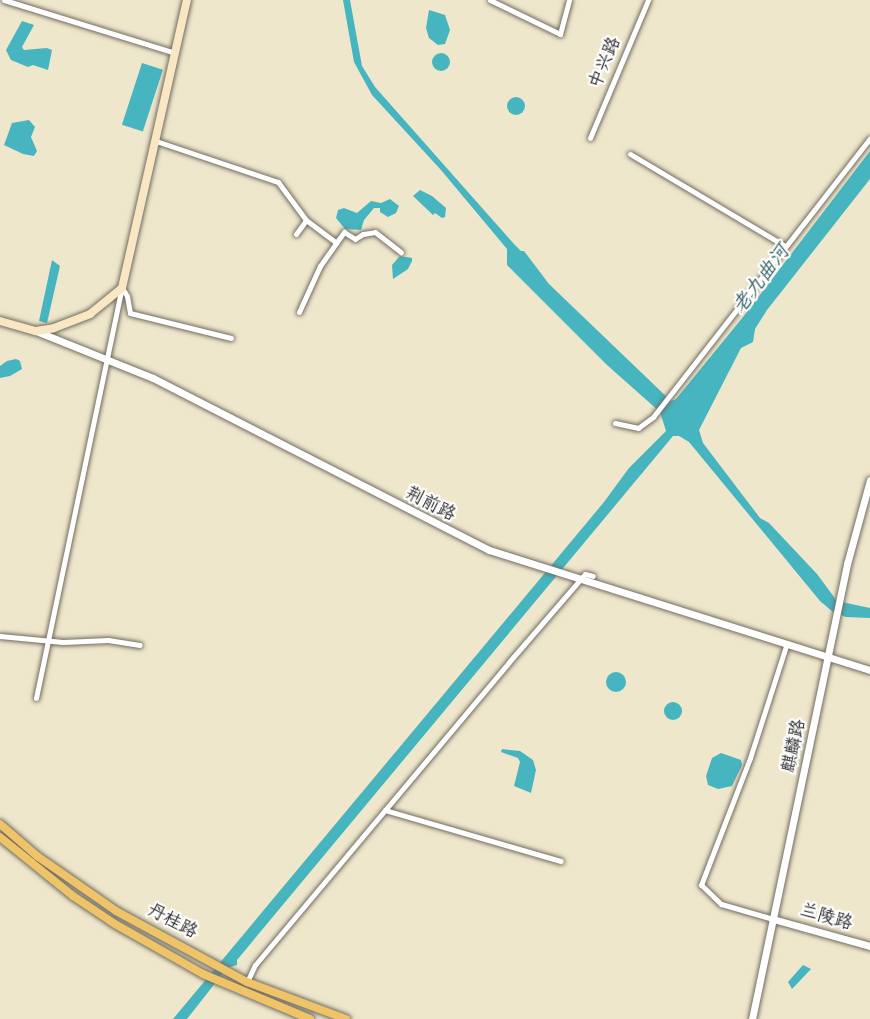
<!DOCTYPE html>
<html>
<head>
<meta charset="utf-8">
<style>
  body { margin:0 }
  #map { position:relative; width:870px; height:1019px; overflow:hidden; background:#efe7cb; font-family:Kalam,"LXGW WenKai TC",sans-serif }
  div>[style] { position:absolute }
  [style*='--x'] { left:calc(var(--x)*1px); top:calc(var(--y)*1px); width:calc(var(--w)*1px); rotate:calc(var(--a)*1deg) }
  .water>* { inset:0; background:#46b5bf; transform-origin:0 0 }
  .round { border-radius:50% }
  .roads { filter:drop-shadow(0 0 2px #706d63) drop-shadow(0 0 2px #706d63) }
  .minor>* { height:5px; margin:-2.5px; padding:0 2.5px; transform-origin:2.5px; border-radius:2.5px; background:#fff }
  .tertiary>* { height:7px; margin:-3.5px; padding:0 3.5px; transform-origin:3.5px; border-radius:3.5px; background:#fff }
  .secondary>* { height:8px; margin:-4px; padding:0 4px; transform-origin:4px; border-radius:4px; background:#f9e7c3 }
  .primary>* { height:8px; margin:-4px; padding:0 4px; transform-origin:4px; border-radius:4px; background:#efc469 }
  span { translate:-50% -50%; white-space:nowrap; text-align:center; line-height:1.15; -webkit-text-stroke:4.5px #fff; paint-order:stroke }
  .street-label { font-size:18px; color:#2b2b2b }
  .water-label { font-size:20px; color:#366266; font-style:italic }
</style>
</head>
<body>
<div id="map">
  <div class="water">
    <div style="clip-path:polygon(343px 0,350px 0,362px 66px,375px 87px,514px 244px,521px 251px,524px 251px,549px 284px,671px 401px,676px 399px,743px 317px,870px 151px,870px 179px,767px 310px,755px 329px,753px 342px,741px 348px,699px 430px,703px 443px,760px 518px,769px 523px,817px 574px,837px 601px,870px 608px,870px 618px,846px 617px,833px 612px,820px 601px,689px 442px,679px 436px,673px 436px,237px 960px,237px 965px,227px 968px,187px 1019px,173px 1019px,604px 502px,629px 468px,666px 431px,660px 412px,607px 365px,507px 265px,507px 249px,441px 170px,372px 95px,354px 62px)"></div>
    <div style="clip-path:polygon(429px 10px,445px 15px,450px 30px,445px 44px,438px 45px,429px 38px,426px 28px)"></div>
    <div style="clip-path:polygon(22px 21px,34px 25px,22px 47px,24px 50px,47px 48px,52px 50px,48px 70px,33px 65px,28px 67px,11px 60px,6px 50px)"></div>
    <div class="round" style="left:432px;top:53px;width:18px;height:18px"></div>
    <div style="left:142px;top:63px;width:22px;height:65px;rotate:18deg"></div>
    <div class="round" style="left:507px;top:97px;width:18px;height:18px"></div>
    <div style="clip-path:polygon(29px 120px,35px 127px,31px 137px,37px 151px,34px 156px,23px 154px,4px 145px,12px 123px)"></div>
    <div style="clip-path:polygon(420px 190px,432px 196px,446px 208px,445px 217px,442px 218px,435px 213px,433px 215px,413px 196px)"></div>
    <div style="clip-path:polygon(390px 199px,399px 206px,396px 213px,388px 217px,380px 212px,380px 208px,374px 208px,364px 220px,361px 230px,345px 229px,336px 218px,338px 210px,344px 208px,357px 213px,371px 201px,381px 203px)"></div>
    <div style="clip-path:polygon(400px 256px,412px 258px,412px 261px,408px 269px,393px 279px,392px 265px)"></div>
    <div style="clip-path:polygon(52px 260px,60px 266px,47px 323px,39px 321px)"></div>
    <div style="clip-path:polygon(16px 359px,20px 361px,22px 369px,10px 376px,0 378px,0 366px,7px 361px)"></div>
    <div class="round" style="left:606px;top:672px;width:20px;height:20px"></div>
    <div class="round" style="left:664px;top:702px;width:18px;height:18px"></div>
    <div style="clip-path:polygon(502px 749px,520px 751px,533px 760px,536px 770px,531px 793px,514px 786px,520px 762px,518px 758px,501px 752px)"></div>
    <div style="clip-path:polygon(721px 753px,741px 760px,742px 765px,732px 786px,718px 789px,708px 785px,706px 776px,712px 758px)"></div>
    <div style="clip-path:polygon(803px 965px,811px 969px,792px 989px,788px 982px)"></div>
  </div>
  <div class="roads">
    <div class="minor">
      <div style="--x:4;--y:0;--w:179;--a:17.2"></div>
      <div style="--x:490;--y:0;--w:78;--a:25.9"></div>
      <div style="--x:560;--y:34;--w:35;--a:-75"></div>
      <div style="--x:590;--y:138;--w:150;--a:-67.2"></div>
      <div style="--x:156;--y:141;--w:129;--a:18.6"></div>
      <div style="--x:278;--y:182;--w:47;--a:53.6"></div>
      <div style="--x:306;--y:220;--w:38;--a:37"></div>
      <div style="--x:336;--y:243;--w:14;--a:-54"></div>
      <div style="--x:344;--y:232;--w:13;--a:32"></div>
      <div style="--x:355;--y:239;--w:9;--a:-32"></div>
      <div style="--x:363;--y:234;--w:12;--a:-9"></div>
      <div style="--x:375;--y:232;--w:33;--a:38"></div>
      <div style="--x:630;--y:154;--w:180;--a:30.7"></div>
      <div style="--x:296;--y:234;--w:17;--a:-54"></div>
      <div style="--x:122;--y:288;--w:9;--a:58"></div>
      <div style="--x:127;--y:296;--w:17;--a:80"></div>
      <div style="--x:130;--y:313;--w:104;--a:13.9"></div>
      <div style="--x:299;--y:312;--w:51;--a:-65.5"></div>
      <div style="--x:320;--y:266;--w:28;--a:-55"></div>
      <div style="--x:615;--y:423;--w:24;--a:12"></div>
      <div style="--x:638;--y:428;--w:19;--a:-36"></div>
      <div style="--x:653;--y:417;--w:353;--a:-52.1"></div>
      <div style="--x:0;--y:636;--w:63;--a:5.4"></div>
      <div style="--x:63;--y:642;--w:45;--a:-2.5"></div>
      <div style="--x:108;--y:640;--w:32;--a:9"></div>
      <div style="--x:36;--y:698;--w:417;--a:-78.2"></div>
      <div style="--x:385;--y:810;--w:183;--a:16.2"></div>
      <div style="--x:773;--y:919;--w:54;--a:-163.9"></div>
      <div style="--x:721;--y:904;--w:28;--a:-136"></div>
      <div style="--x:701;--y:885;--w:136;--a:-68.9"></div>
      <div style="--x:750;--y:758;--w:118;--a:-72.2"></div>
      <div style="--x:247;--y:982;--w:19;--a:-65"></div>
      <div style="--x:255;--y:965;--w:395;--a:-50"></div>
      <div style="--x:509;--y:662;--w:116;--a:-49.2"></div>
      <div style="--x:585;--y:574;--w:8;--a:14"></div>
    </div>
    <div class="tertiary">
      <div style="--x:36;--y:331;--w:126;--a:21.9"></div>
      <div style="--x:153;--y:378;--w:377;--a:27.1"></div>
      <div style="--x:489;--y:550;--w:399;--a:17.5"></div>
      <div style="--x:773;--y:919;--w:101;--a:15.6"></div>
      <div style="--x:752;--y:1019;--w:465;--a:-78.2"></div>
      <div style="--x:847;--y:564;--w:87;--a:-74.7"></div>
    </div>
    <div class="secondary">
      <div style="--x:0;--y:321;--w:37;--a:16"></div>
      <div style="--x:36;--y:331;--w:18;--a:-9"></div>
      <div style="--x:54;--y:328;--w:39;--a:-21"></div>
      <div style="--x:90;--y:314;--w:41;--a:-39.1"></div>
      <div style="--x:122;--y:288;--w:295;--a:-77.3"></div>
    </div>
    <div class="primary">
      <div style="--x:0;--y:824;--w:49;--a:40.9"></div>
      <div style="--x:37;--y:856;--w:96;--a:34.8"></div>
      <div style="--x:116;--y:911;--w:149;--a:28.5"></div>
      <div style="--x:247;--y:982;--w:106;--a:20.5"></div>
      <div style="--x:0;--y:837;--w:94;--a:38.9"></div>
      <div style="--x:73;--y:896;--w:50;--a:33.7"></div>
      <div style="--x:115;--y:924;--w:101;--a:29.6"></div>
      <div style="--x:203;--y:974;--w:116;--a:22.8"></div>
    </div>
  </div>
  <div class="street-label">
    <span style="left:606px;top:63px;rotate:-67deg">中兴路</span>
    <span style="left:430px;top:505px;rotate:27deg">荆前路</span>
    <span style="left:795px;top:746px;rotate:-78deg">麒麟路</span>
    <span style="left:826px;top:918px;rotate:16deg">兰陵路</span>
    <span style="left:172px;top:922px;rotate:28deg">丹桂路</span>
  </div>
  <div class="water-label">
    <span style="left:762px;top:280px;rotate:-53deg">老九曲河</span>
  </div>
</div>
</body>
</html>
